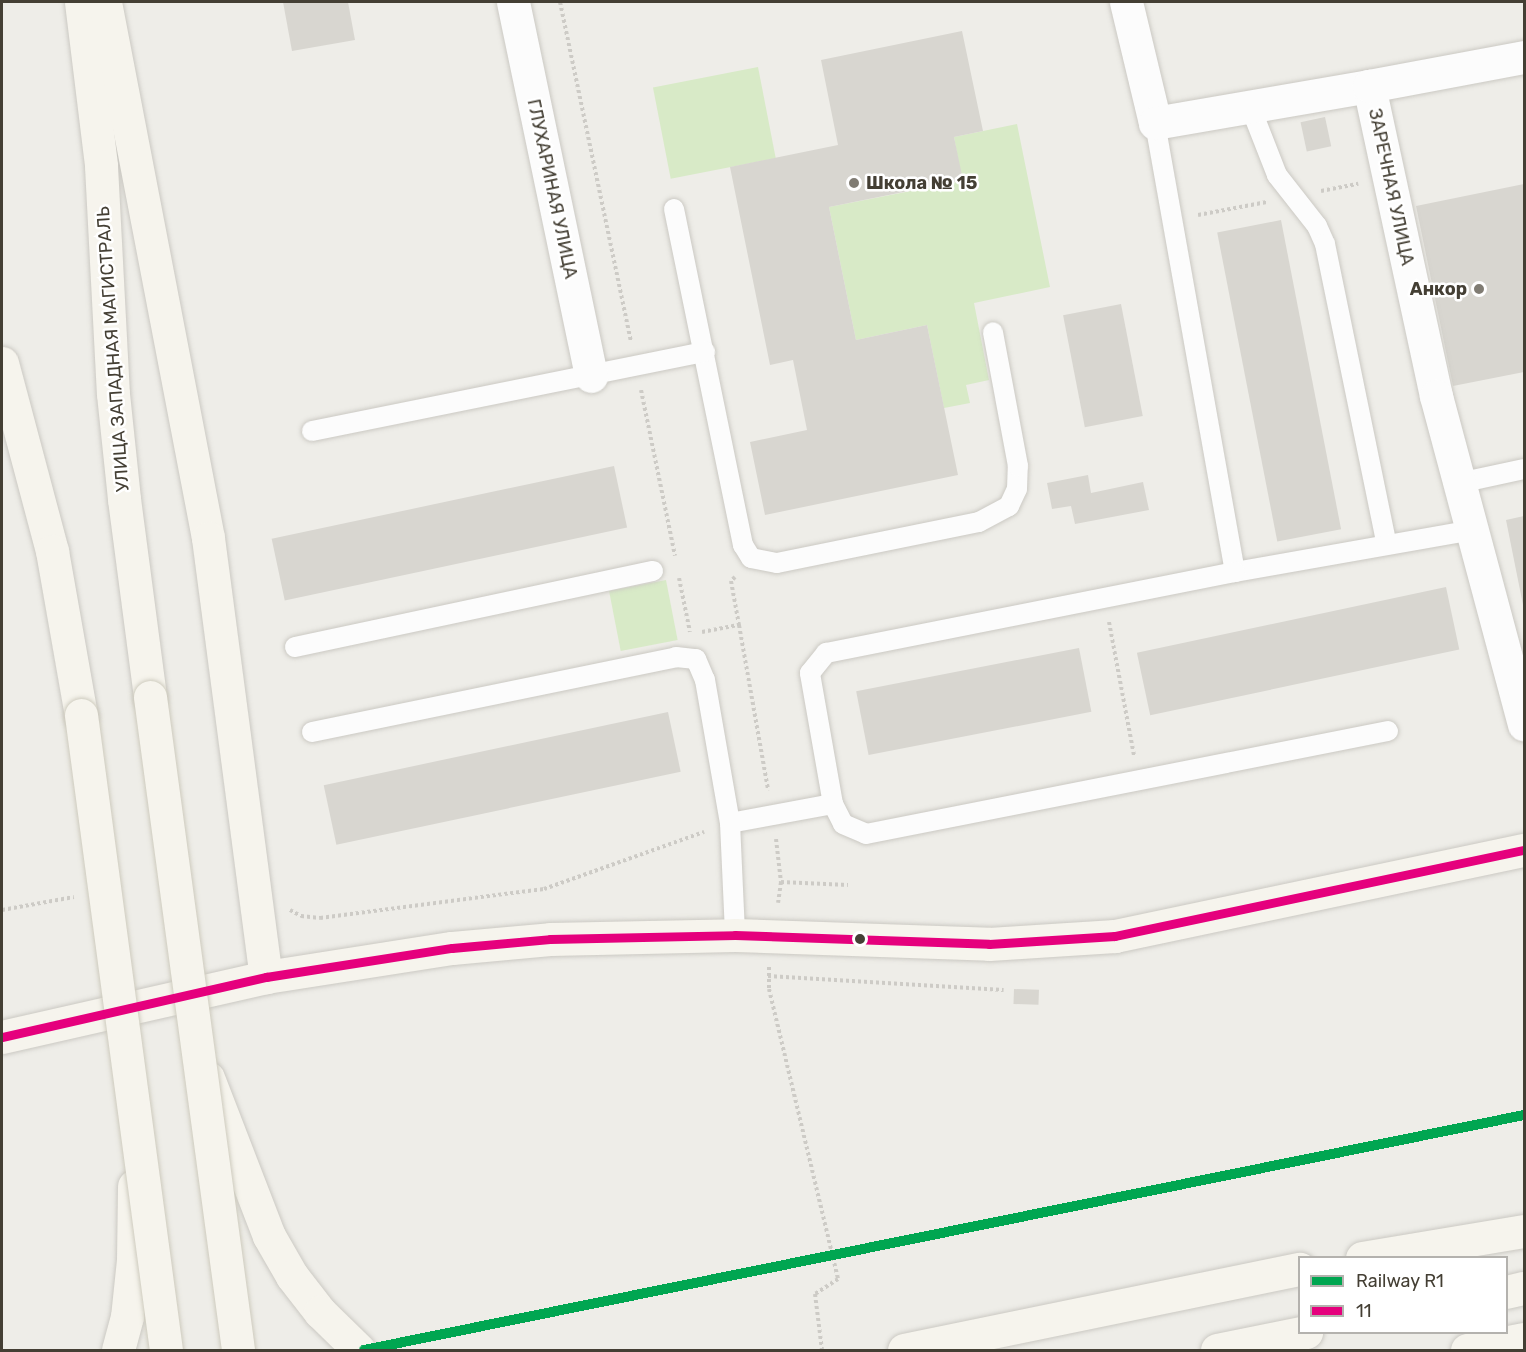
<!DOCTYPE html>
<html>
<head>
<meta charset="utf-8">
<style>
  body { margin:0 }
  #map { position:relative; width:1526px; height:1352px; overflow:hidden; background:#eeede8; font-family:Rubik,sans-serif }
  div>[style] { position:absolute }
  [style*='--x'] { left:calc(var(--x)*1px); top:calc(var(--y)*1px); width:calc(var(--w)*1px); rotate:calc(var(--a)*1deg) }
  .green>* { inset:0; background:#d8eac7; transform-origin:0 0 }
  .building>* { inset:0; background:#d8d6d0; transform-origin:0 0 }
  .path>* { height:4px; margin-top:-2px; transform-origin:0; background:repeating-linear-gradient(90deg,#cdcbc6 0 3px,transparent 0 6px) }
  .roads { filter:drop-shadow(0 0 2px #cbc9c3) drop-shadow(0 0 2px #cbc9c3) }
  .lane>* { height:20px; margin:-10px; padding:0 10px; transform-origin:10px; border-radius:10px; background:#fcfcfc }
  .street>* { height:33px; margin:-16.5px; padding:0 16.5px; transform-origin:16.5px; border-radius:16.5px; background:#fcfcfc }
  .secondary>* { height:33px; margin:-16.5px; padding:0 16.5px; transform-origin:16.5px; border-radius:16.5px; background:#f6f4ed }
  .bridges { filter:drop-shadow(0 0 2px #cecbbe) drop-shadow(0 0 2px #cecbbe) }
  .secondary-bridge>* { height:33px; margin:-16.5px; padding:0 16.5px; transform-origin:16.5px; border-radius:16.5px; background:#f6f4ed }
  .bus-1>* { height:9px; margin:-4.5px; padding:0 4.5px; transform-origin:4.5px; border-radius:4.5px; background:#e5007d }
  .rail-1>* { height:10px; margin:-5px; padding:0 5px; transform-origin:5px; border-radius:5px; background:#00a651 }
  .dots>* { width:16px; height:16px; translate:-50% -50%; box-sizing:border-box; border:3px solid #fff; border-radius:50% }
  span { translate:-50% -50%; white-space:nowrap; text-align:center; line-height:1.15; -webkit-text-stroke:5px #fff; paint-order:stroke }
  .poi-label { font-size:18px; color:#443f34; font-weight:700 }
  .left { translate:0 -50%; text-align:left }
  .right { translate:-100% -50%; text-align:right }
  .street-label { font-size:18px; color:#443f34 }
  .frame { position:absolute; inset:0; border:3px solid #443f34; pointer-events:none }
  .legend { position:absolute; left:1298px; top:1256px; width:210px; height:78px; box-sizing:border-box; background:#fff; border:2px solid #b4b2ae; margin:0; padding:8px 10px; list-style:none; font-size:18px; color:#443f34 }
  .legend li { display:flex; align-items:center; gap:12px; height:30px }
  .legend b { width:30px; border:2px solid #b4b2ae }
</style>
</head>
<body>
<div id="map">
  <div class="green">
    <div style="left:758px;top:67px;width:93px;height:107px;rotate:79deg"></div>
    <div style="clip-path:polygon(1017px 124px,1050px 287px,974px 303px,989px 380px,966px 385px,970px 403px,944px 408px,927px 325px,856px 340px,829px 207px,962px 181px,954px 137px)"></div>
    <div style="left:666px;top:580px;width:61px;height:58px;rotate:79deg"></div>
  </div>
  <div class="building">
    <div style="clip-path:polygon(283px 2px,348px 2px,355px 40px,292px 51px)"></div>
    <div style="clip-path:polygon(962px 31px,983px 131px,954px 137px,963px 180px,829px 207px,856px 340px,927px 325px,958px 475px,765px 515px,750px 442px,807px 430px,793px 360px,770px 365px,730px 167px,838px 145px,821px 60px)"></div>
    <div style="left:1325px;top:117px;width:30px;height:25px;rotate:78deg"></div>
    <div style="clip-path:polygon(1524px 184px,1524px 372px,1453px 386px,1416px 206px)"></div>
    <div style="left:1281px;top:220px;width:315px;height:65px;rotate:79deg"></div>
    <div style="left:1121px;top:304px;width:114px;height:59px;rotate:79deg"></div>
    <div style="left:614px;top:466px;width:63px;height:350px;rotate:78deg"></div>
    <div style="clip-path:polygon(1088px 475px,1091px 493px,1143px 482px,1149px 510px,1075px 524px,1071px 506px,1052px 509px,1047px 483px)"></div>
    <div style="clip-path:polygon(1524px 516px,1524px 605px,1523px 605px,1506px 520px)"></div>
    <div style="left:1446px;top:587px;width:64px;height:316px;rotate:78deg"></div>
    <div style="left:1079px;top:648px;width:65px;height:227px;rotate:79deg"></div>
    <div style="left:668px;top:712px;width:61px;height:352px;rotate:78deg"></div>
    <div style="left:1014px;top:989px;width:25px;height:15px;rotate:2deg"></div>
  </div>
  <div class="path">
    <div style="--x:560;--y:2;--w:346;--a:78.2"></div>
    <div style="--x:1321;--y:191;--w:38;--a:-11"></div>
    <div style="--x:1198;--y:215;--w:70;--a:-10.7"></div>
    <div style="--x:641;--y:390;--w:169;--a:78.4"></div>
    <div style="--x:735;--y:577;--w:6;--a:135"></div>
    <div style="--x:731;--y:581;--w:45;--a:79.7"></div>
    <div style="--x:679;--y:578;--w:55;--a:78.5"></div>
    <div style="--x:1109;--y:622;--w:136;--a:79.4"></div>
    <div style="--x:702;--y:632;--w:38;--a:-11"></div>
    <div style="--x:739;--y:625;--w:168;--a:80"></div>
    <div style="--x:776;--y:839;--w:43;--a:83.4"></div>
    <div style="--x:781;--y:882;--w:21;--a:98"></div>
    <div style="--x:781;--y:882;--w:67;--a:2.6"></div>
    <div style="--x:2;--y:910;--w:73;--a:-10.2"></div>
    <div style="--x:290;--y:910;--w:13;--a:29"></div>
    <div style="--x:301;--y:916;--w:19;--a:6"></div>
    <div style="--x:320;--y:918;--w:226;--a:-7.4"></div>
    <div style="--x:544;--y:889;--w:170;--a:-19.6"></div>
    <div style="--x:769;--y:967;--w:22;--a:90"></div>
    <div style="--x:769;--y:989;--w:298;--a:76.6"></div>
    <div style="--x:838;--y:1279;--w:27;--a:147"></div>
    <div style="--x:815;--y:1294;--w:56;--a:82.9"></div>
    <div style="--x:768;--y:976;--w:236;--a:3.4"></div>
  </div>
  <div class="roads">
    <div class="lane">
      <div style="--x:1250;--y:106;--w:74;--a:68.6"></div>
      <div style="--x:1277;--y:175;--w:65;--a:51.9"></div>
      <div style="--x:1317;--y:226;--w:20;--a:66"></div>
      <div style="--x:1325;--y:244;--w:307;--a:78.4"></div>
      <div style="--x:1155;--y:123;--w:456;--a:79.9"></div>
      <div style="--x:1235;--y:572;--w:241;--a:-10"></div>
      <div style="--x:674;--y:209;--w:343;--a:78.4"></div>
      <div style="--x:743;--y:545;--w:15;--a:58"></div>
      <div style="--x:751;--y:558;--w:26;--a:11"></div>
      <div style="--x:777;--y:563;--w:206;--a:-11.5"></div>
      <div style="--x:979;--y:522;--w:34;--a:-28"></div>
      <div style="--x:1009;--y:506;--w:19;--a:-65"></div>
      <div style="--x:1017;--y:489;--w:23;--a:-88"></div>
      <div style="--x:1018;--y:466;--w:136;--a:-100.6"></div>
      <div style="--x:312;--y:431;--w:401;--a:-11.4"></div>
      <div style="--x:1459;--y:483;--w:66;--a:-12.2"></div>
      <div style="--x:295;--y:647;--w:366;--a:-12"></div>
      <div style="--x:312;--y:732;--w:372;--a:-11.6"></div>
      <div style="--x:676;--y:657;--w:20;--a:6"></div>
      <div style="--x:696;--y:659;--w:23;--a:67"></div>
      <div style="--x:705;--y:680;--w:145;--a:80.1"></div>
      <div style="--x:730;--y:823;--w:112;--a:87.4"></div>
      <div style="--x:833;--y:804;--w:22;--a:63"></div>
      <div style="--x:843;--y:824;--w:25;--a:23"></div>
      <div style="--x:866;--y:834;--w:532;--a:-11.16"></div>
      <div style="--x:730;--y:823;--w:105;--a:-10.5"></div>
      <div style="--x:833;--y:804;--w:133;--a:-100"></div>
      <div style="--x:810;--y:673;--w:26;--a:-51"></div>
      <div style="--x:826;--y:653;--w:417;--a:-11.2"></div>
    </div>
    <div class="street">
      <div style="--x:513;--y:2;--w:382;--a:78.2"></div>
      <div style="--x:1126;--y:2;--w:124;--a:76.5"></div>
      <div style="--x:1155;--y:123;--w:217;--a:-9.8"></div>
      <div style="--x:1369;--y:86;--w:317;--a:77.8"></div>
      <div style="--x:1436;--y:396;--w:340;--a:75"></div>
      <div style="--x:1369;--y:86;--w:158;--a:-10.6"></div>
    </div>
    <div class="secondary">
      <div style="--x:81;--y:2;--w:165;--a:83"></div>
      <div style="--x:101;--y:166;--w:228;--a:87"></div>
      <div style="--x:113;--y:394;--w:106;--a:84"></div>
      <div style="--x:124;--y:499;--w:200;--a:82.5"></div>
      <div style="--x:105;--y:2;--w:546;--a:79.12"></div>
      <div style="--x:208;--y:538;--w:443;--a:82.5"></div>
      <div style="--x:2;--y:363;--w:195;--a:75.1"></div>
      <div style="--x:52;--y:551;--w:167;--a:80"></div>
      <div style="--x:2;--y:1037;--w:271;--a:-12.8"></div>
      <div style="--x:266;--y:977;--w:188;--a:-8.9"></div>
      <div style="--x:452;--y:948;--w:98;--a:-5.2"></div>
      <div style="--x:550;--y:939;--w:185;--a:-1.2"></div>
      <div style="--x:735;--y:935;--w:254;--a:2"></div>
      <div style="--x:989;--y:944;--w:126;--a:-3.6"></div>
      <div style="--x:1115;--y:936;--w:418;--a:-11.9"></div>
      <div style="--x:208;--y:1078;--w:169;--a:68.9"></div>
      <div style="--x:269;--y:1236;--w:46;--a:60.1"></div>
      <div style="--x:292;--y:1276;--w:46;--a:52.1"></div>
      <div style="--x:320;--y:1312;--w:54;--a:44.3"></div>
      <div style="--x:1362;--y:1258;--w:164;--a:-9.5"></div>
      <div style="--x:1506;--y:1292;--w:18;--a:-13"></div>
      <div style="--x:118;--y:1350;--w:34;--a:-75"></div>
      <div style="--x:127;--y:1317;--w:57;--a:-84"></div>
      <div style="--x:133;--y:1260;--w:74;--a:-89.2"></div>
      <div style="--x:904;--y:1350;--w:404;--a:-11.6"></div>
      <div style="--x:1217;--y:1350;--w:91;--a:-11.4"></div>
      <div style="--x:1467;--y:1350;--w:58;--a:-10.9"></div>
    </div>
  </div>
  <div class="bridges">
    <div class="secondary-bridge">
      <div style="--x:150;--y:697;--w:659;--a:82.32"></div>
      <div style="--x:81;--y:715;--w:641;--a:82.38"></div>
    </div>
  </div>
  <div class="bus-1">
    <div style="--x:2;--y:1037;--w:271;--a:-12.8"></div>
    <div style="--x:266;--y:977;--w:188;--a:-8.9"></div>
    <div style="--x:452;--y:948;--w:98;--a:-5.2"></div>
    <div style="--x:550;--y:939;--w:185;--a:-1.2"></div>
    <div style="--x:735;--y:935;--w:254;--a:2"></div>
    <div style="--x:989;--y:944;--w:126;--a:-3.6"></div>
    <div style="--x:1115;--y:936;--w:418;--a:-11.9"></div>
  </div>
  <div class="rail-1">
    <div style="--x:364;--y:1350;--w:1184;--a:-11.45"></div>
  </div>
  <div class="dots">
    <div style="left:854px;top:183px;background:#807c73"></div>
    <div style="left:1479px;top:289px;background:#807c73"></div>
    <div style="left:860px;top:939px;background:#443f34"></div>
  </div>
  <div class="poi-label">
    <span class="left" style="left:866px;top:183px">Школа № 15</span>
    <span class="right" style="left:1467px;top:289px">Анкор</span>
  </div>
  <div class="street-label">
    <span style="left:1391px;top:187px;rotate:78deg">ЗАРЕЧНАЯ УЛИЦА</span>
    <span style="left:552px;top:189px;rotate:78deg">ГЛУХАРИНАЯ УЛИЦА</span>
    <span style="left:113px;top:349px;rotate:-94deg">УЛИЦА ЗАПАДНАЯ МАГИСТРАЛЬ</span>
  </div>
  <div class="frame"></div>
  <ul class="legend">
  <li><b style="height:8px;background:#00a651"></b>Railway R1</li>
  <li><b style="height:8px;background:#e5007d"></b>11</li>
  </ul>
</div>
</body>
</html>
